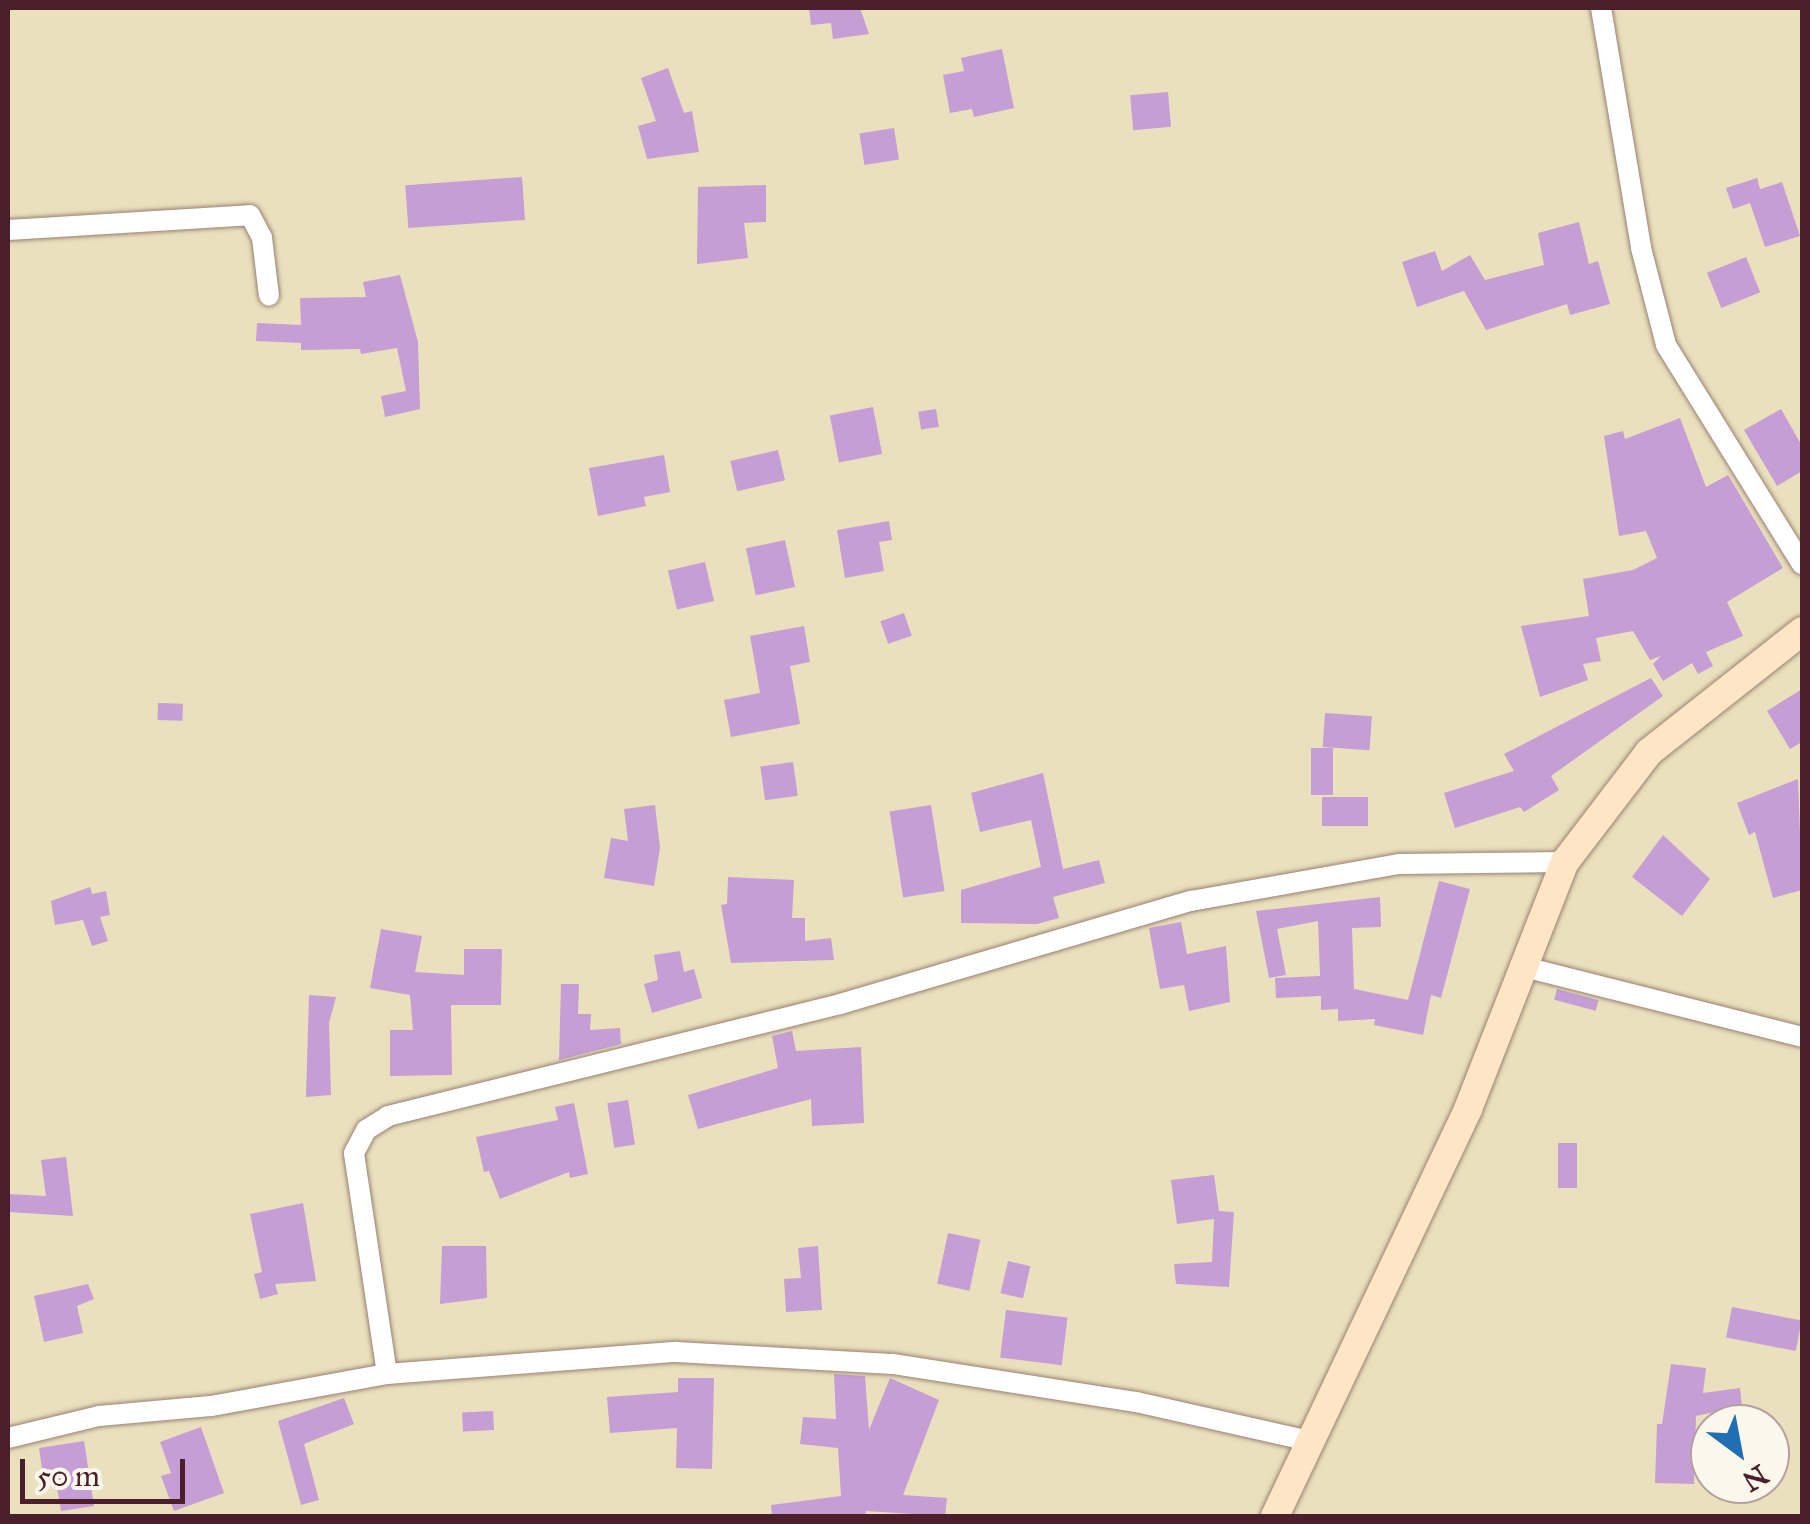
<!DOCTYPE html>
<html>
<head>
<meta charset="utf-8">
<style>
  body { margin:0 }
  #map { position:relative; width:1810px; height:1524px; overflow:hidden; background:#eae0bd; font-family:"IM FELL Great Primer",serif }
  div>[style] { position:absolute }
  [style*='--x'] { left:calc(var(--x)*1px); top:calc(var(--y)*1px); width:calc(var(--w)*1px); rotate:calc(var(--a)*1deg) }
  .building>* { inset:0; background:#c59ed5; transform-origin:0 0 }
  .roads { filter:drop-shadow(0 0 2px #9a8074) drop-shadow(0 0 2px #9a8074) }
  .street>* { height:20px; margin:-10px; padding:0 10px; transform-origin:10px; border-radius:10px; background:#fff }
  .secondary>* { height:28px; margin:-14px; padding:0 14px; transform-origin:14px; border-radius:14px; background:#fde5c5 }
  span { translate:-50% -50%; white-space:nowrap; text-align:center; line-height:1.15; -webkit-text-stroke:10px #fbf7ec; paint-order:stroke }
  .frame { position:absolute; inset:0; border:10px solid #4a1f2b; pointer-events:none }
  .north { position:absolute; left:1690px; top:1404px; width:100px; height:100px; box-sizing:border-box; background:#fbf7ec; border:2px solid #b4a19f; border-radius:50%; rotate:148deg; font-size:28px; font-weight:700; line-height:40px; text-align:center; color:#4a1f2b }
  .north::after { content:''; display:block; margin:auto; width:35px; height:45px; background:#1f6fb2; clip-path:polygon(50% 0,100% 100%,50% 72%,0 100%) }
  .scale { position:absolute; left:20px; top:1459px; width:165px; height:45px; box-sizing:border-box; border:5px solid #4a1f2b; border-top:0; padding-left:12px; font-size:30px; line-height:35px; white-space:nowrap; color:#4a1f2b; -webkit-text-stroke:8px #fbf7ec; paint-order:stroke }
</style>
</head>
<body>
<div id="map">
  <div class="building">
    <div style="clip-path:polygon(809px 8px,860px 8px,869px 34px,833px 39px,831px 23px,811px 25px)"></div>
    <div style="clip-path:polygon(1002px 49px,1014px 108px,974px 117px,972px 109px,950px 113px,943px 75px,964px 71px,961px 58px)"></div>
    <div style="clip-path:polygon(668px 68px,684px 113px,692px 111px,699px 152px,647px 159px,638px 126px,656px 121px,641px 78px)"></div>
    <div style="left:1168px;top:92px;width:35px;height:38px;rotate:85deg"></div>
    <div style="left:894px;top:128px;width:32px;height:35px;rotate:81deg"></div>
    <div style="left:522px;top:177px;width:43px;height:117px;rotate:86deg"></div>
    <div style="clip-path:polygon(1757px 178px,1760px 189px,1782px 182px,1800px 236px,1765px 247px,1750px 203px,1733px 209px,1726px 188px)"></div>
    <div style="clip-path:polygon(766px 185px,766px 222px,744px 223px,748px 258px,697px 264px,698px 187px)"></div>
    <div style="clip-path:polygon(1579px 222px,1589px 264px,1598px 261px,1610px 304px,1570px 315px,1567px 304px,1486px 330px,1464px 291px,1417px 307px,1402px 262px,1435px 251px,1442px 271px,1470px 255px,1485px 280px,1544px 265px,1538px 233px)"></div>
    <div style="left:1746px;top:257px;width:38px;height:42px;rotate:68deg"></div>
    <div style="clip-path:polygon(400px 275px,418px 342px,420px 409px,385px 417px,381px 396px,406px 391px,397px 348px,361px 354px,360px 349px,301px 350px,301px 343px,256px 341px,257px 323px,301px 325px,300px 298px,366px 297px,363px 282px)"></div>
    <div style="left:873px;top:407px;width:48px;height:44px;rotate:79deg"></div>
    <div style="left:936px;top:409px;width:18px;height:18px;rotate:81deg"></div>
    <div style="clip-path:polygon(1781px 409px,1802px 446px,1802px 471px,1777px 486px,1744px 430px)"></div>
    <div style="clip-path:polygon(1680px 418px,1706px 487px,1728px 475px,1783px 568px,1727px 602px,1743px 636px,1706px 652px,1713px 666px,1698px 674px,1692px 663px,1663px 681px,1653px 664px,1661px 656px,1650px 660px,1633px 631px,1596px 638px,1601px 661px,1583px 664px,1588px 680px,1540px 697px,1521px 626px,1589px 616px,1583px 579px,1633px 570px,1657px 558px,1646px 531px,1619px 536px,1604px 436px,1623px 431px,1625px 439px)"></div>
    <div style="left:778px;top:450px;width:31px;height:49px;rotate:77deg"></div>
    <div style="clip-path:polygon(664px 455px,670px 492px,644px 497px,646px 506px,598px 516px,589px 468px)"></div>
    <div style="clip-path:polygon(889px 521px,892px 540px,879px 542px,884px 571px,845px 578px,837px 530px)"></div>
    <div style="left:785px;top:540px;width:48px;height:40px;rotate:78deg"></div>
    <div style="left:705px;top:562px;width:40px;height:38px;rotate:77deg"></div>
    <div style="left:904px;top:613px;width:24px;height:25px;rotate:71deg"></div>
    <div style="clip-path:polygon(804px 626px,810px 662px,790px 666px,800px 724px,731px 737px,724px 700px,760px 693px,750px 636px)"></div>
    <div style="clip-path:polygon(1651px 678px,1663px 696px,1551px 776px,1559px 790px,1524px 812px,1520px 807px,1455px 828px,1444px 793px,1514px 771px,1504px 754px)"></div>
    <div style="clip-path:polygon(1802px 689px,1802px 742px,1790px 749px,1767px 711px)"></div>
    <div style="left:158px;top:703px;width:25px;height:17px;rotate:2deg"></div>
    <div style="left:1325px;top:713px;width:47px;height:34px;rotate:4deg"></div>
    <div style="left:1311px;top:748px;width:22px;height:47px"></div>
    <div style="left:793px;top:762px;width:34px;height:33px;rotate:82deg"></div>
    <div style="clip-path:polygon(1043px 773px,1063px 869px,1099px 860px,1105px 883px,1053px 897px,1059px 918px,1037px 924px,961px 923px,961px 890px,1041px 867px,1031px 820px,980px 832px,971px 793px)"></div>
    <div style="clip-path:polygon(1798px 779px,1802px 890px,1773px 898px,1755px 832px,1749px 835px,1737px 803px)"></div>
    <div style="left:1368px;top:797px;width:29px;height:46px;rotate:90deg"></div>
    <div style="clip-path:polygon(655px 805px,660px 848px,654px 886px,604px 878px,611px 838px,628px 841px,624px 809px)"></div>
    <div style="left:931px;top:805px;width:87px;height:42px;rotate:81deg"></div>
    <div style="clip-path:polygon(1663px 835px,1710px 879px,1682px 916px,1632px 877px)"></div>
    <div style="clip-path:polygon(728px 877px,794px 880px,792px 918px,805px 918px,805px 941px,831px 938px,834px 960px,731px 963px,721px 905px,727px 904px)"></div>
    <div style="clip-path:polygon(1439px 881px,1470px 889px,1441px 998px,1431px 995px,1423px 1035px,1374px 1025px,1375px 1019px,1338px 1021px,1338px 1009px,1321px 1010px,1321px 996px,1276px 998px,1275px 978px,1320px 976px,1318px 921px,1277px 929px,1286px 975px,1269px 978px,1256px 911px,1380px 897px,1381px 927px,1352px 928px,1354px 989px,1408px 1000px)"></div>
    <div style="clip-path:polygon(90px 887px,92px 894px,106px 891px,110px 915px,100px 917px,108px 941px,92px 946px,83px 920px,55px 925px,51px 901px)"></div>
    <div style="clip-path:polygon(1181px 922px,1187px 954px,1226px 946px,1230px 1002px,1189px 1011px,1184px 985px,1160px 989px,1149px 928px)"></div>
    <div style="clip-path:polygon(381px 929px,422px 936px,415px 972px,464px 975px,464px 949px,502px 949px,501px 1005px,451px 1005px,452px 1075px,390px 1076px,390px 1030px,413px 1030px,410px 995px,370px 988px)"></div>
    <div style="clip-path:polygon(680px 951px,684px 972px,694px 969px,702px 998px,652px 1013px,644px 984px,658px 980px,654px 955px)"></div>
    <div style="clip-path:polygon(561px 984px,579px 984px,578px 1014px,591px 1014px,590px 1030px,620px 1028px,621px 1044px,559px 1060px)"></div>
    <div style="left:1557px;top:989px;width:43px;height:11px;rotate:15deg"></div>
    <div style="clip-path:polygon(309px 995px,336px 997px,329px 1023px,331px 1095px,306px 1097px)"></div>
    <div style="clip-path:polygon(792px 1031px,796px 1051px,861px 1047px,864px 1123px,812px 1126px,811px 1099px,698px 1129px,688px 1095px,778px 1068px,772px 1036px)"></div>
    <div style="left:628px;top:1100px;width:45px;height:21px;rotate:81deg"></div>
    <div style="clip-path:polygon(574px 1103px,588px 1174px,570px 1178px,569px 1172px,500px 1199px,489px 1171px,484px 1172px,476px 1137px,558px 1120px,555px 1107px)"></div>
    <div style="left:1558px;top:1143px;width:19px;height:45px"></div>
    <div style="clip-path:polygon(66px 1157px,73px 1216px,8px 1212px,8px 1194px,46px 1196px,41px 1160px)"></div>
    <div style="clip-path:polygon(1214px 1175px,1219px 1211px,1234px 1212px,1229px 1287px,1176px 1284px,1174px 1264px,1212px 1262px,1214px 1219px,1177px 1224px,1171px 1180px)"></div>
    <div style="clip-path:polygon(303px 1203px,316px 1281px,275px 1284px,278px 1294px,260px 1299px,254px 1274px,262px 1272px,250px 1214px)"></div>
    <div style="left:948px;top:1233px;width:33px;height:52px;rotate:12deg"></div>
    <div style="clip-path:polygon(442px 1246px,486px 1246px,487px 1298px,440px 1304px)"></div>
    <div style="clip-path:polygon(818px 1246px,822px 1310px,786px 1312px,784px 1279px,801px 1278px,798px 1248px)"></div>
    <div style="left:1008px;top:1261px;width:23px;height:33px;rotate:13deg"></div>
    <div style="clip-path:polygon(88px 1284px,94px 1299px,77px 1306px,83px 1333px,44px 1342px,34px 1296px)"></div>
    <div style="left:1732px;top:1307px;width:71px;height:31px;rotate:11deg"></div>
    <div style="left:1006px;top:1310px;width:62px;height:48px;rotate:7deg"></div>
    <div style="clip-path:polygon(1671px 1364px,1706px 1368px,1703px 1393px,1740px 1388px,1742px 1406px,1696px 1416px,1694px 1484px,1655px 1483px,1657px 1424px,1662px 1424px)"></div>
    <div style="clip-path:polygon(834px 1374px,865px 1376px,869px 1430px,890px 1378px,939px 1400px,903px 1495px,947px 1498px,945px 1516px,866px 1511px,865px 1516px,772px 1516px,771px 1505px,841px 1496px,838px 1448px,800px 1444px,803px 1417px,836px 1419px)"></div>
    <div style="clip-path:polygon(678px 1378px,714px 1378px,712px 1469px,676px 1468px,677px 1428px,610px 1433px,607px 1397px,678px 1392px)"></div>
    <div style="clip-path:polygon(344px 1398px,354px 1424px,304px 1444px,319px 1500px,301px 1505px,278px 1421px)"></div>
    <div style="left:493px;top:1411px;width:19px;height:31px;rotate:87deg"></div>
    <div style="clip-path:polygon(201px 1427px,224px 1493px,174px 1511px,161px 1476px,171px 1473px,160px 1442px)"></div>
    <div style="clip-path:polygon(84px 1441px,94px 1506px,61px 1511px,56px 1481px,44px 1482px,39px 1448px)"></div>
  </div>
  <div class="roads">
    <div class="street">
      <div style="--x:1601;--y:8;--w:243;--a:80.5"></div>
      <div style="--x:1641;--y:248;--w:100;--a:75.5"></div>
      <div style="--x:1666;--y:345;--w:258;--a:58.2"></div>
      <div style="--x:8;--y:230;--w:242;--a:-3.5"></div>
      <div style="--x:250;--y:215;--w:26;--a:62"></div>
      <div style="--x:262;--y:238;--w:58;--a:83.1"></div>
      <div style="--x:1520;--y:966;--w:291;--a:14.1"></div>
      <div style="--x:387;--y:1374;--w:223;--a:-98.5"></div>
      <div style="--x:354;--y:1153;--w:26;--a:-62"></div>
      <div style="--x:366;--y:1130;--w:26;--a:-32"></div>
      <div style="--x:388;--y:1116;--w:466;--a:-13.9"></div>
      <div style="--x:840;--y:1004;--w:366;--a:-16.4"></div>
      <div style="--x:1191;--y:901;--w:211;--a:-10.1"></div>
      <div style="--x:1399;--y:864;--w:166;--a:-0.7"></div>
      <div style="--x:8;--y:1438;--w:94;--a:-13.6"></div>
      <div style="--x:99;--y:1416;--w:112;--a:-5.1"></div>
      <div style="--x:211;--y:1406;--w:179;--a:-10.3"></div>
      <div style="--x:387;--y:1374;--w:290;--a:-4.4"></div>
      <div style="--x:676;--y:1352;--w:217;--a:3.2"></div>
      <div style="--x:893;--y:1364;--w:246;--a:8.9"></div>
      <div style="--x:1136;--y:1402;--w:177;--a:12.7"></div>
    </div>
    <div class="secondary">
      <div style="--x:1275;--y:1516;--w:450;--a:-64.6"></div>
      <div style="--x:1468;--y:1109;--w:265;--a:-68.6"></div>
      <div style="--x:1565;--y:862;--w:138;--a:-52.6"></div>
      <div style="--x:1649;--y:752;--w:195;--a:-38.3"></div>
    </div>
  </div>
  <div class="frame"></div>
  <div class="north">N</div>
  <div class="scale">50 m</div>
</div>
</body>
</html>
